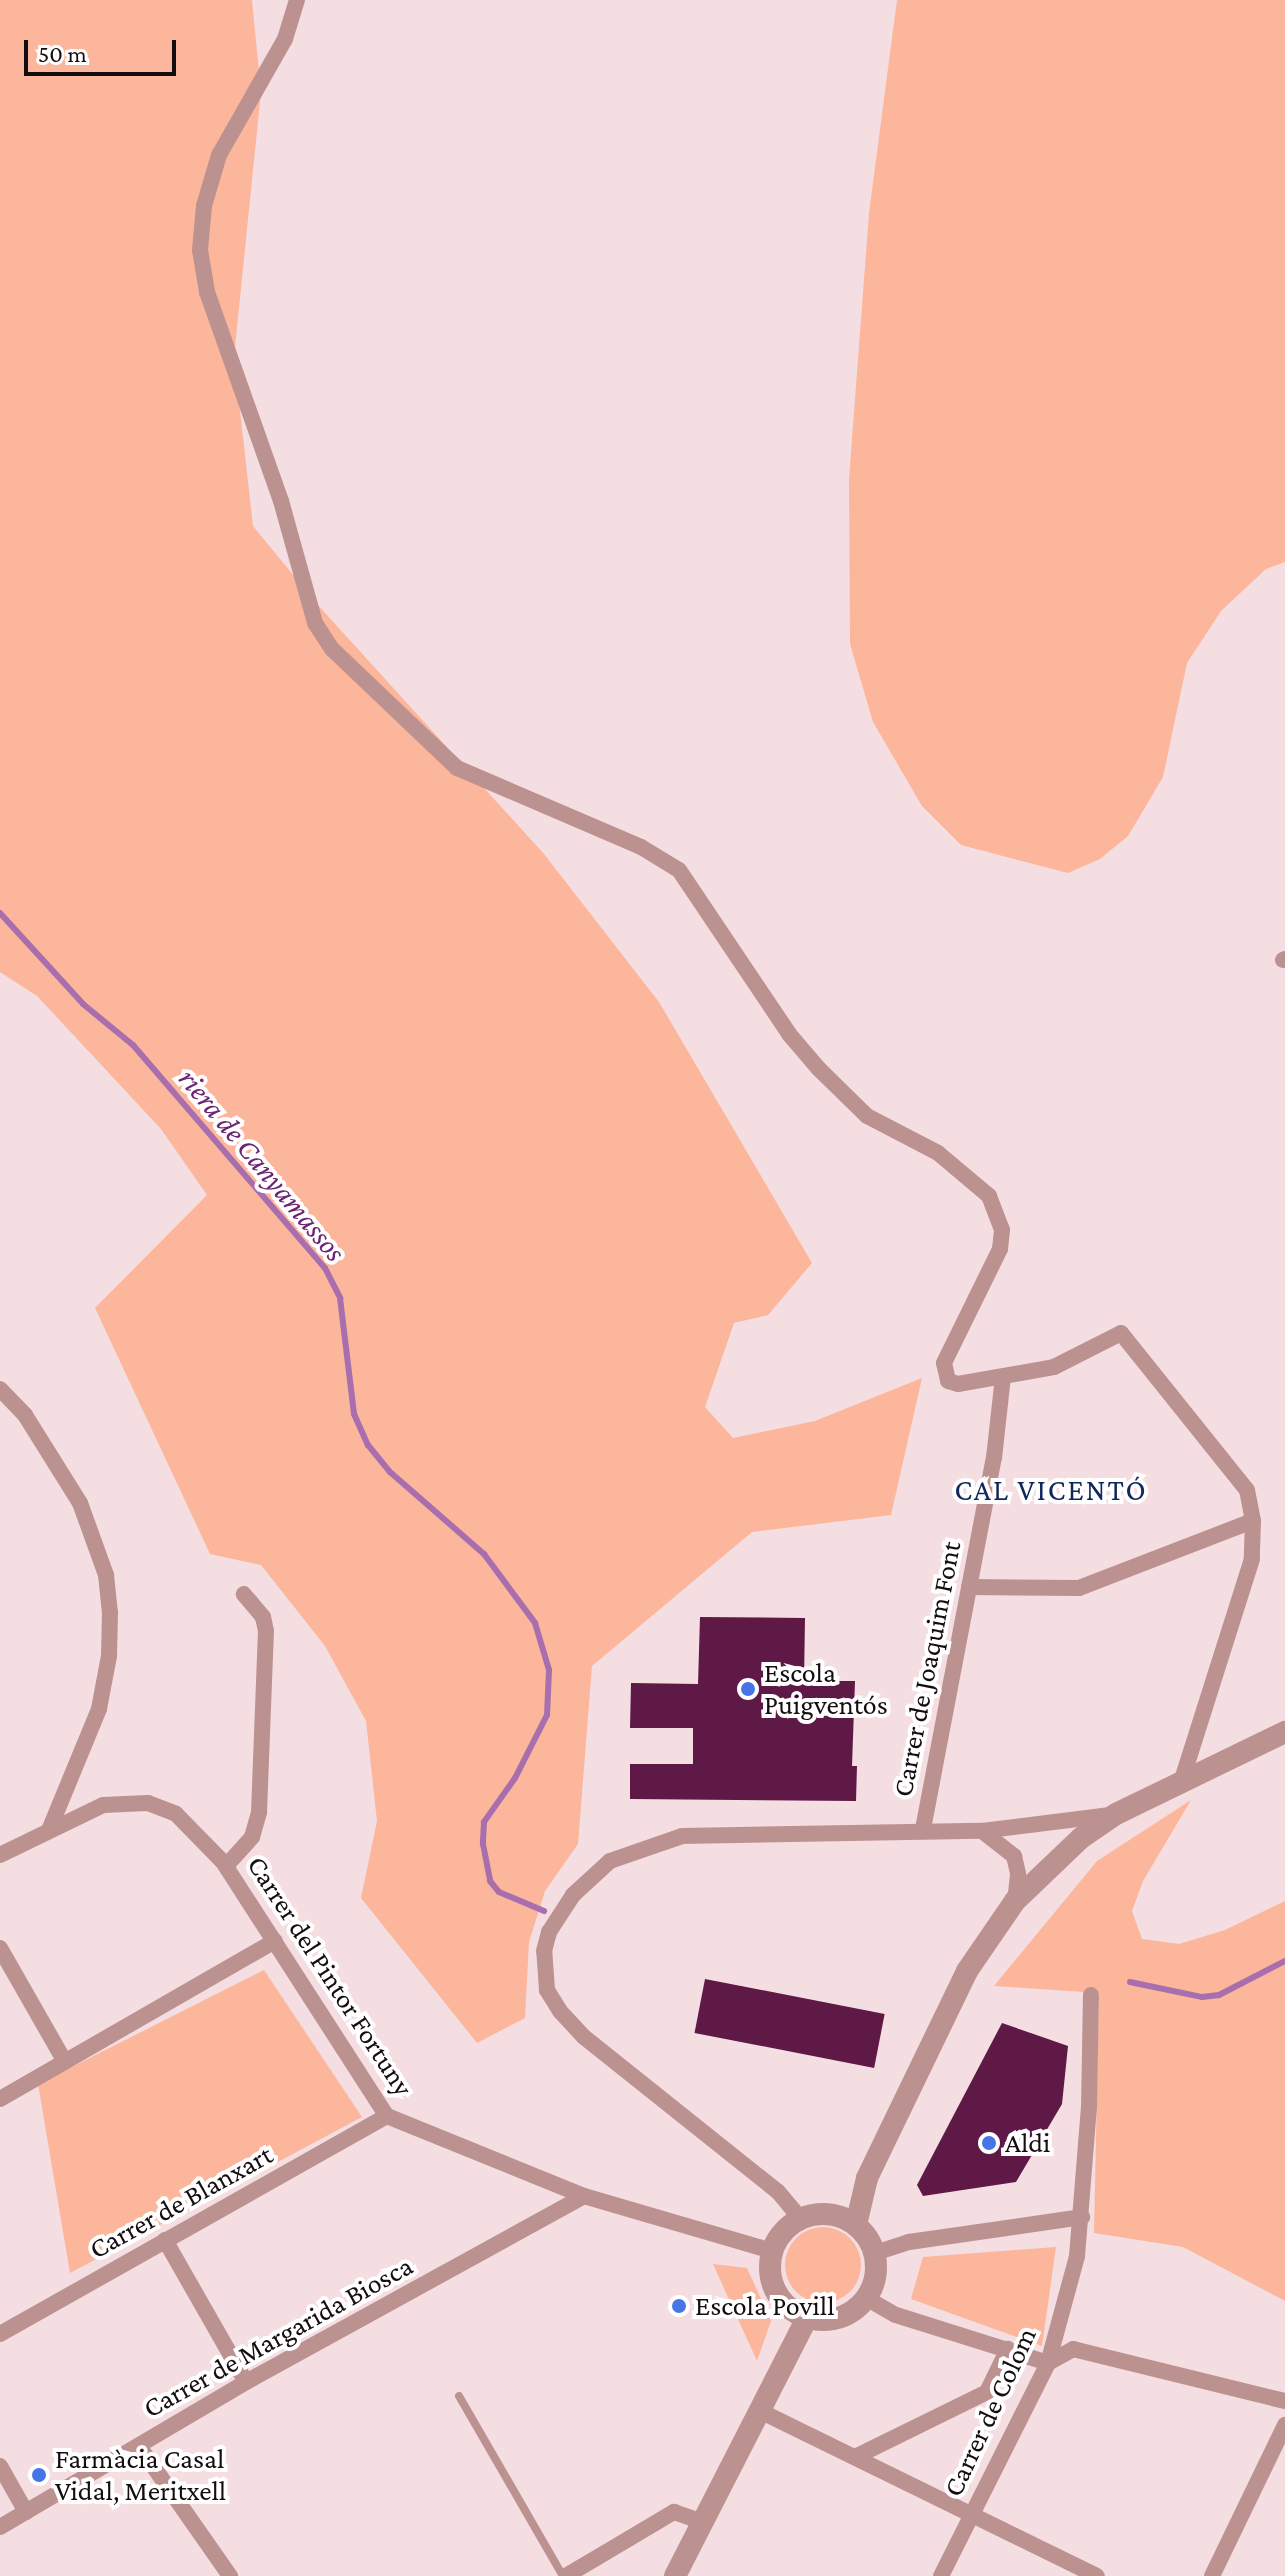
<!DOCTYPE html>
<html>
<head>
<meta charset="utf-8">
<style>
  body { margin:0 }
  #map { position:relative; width:1285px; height:2576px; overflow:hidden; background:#f4dee2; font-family:"Crimson Pro",serif }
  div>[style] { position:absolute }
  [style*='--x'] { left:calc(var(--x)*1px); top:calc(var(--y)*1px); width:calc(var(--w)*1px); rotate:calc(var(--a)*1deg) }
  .green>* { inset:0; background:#fcb69b }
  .round { border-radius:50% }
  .stream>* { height:6px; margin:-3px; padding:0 3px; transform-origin:3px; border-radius:3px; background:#a86ead }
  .building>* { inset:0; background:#5e1947; transform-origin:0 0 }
  .service>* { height:8px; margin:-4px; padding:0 4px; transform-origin:4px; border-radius:4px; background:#bc9290 }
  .minor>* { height:16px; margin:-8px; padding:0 8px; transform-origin:8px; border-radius:8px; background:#bc9290 }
  .tertiary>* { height:22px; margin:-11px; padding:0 11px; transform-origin:11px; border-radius:11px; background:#bc9290 }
  .tertiary>.ring { margin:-11px; padding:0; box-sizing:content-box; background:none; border:22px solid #bc9290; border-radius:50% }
  .dots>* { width:22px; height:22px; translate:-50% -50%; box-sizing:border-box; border:4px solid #fff; border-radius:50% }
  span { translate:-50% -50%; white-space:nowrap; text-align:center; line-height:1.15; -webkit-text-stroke:8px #fff; paint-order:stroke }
  .street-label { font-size:28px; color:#140d0f }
  .poi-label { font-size:28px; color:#140d0f }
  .left { translate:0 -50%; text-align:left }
  .water-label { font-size:30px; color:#6a2271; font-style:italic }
  .neighbourhood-label { font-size:30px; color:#11265b; letter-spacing:2px }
  .scale { position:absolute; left:24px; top:40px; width:152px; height:36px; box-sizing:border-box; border:4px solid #140d0f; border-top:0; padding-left:10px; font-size:24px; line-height:28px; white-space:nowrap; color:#140d0f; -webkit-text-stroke:6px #fff; paint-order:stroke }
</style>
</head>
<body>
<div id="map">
  <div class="green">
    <div style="clip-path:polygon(0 0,252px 0,261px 92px,234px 357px,253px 526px,317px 604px,544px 854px,659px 1002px,812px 1263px,768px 1315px,734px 1323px,705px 1407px,733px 1438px,815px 1421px,922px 1378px,891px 1515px,752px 1532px,592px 1666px,578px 1844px,545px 1891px,529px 1942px,525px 2018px,477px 2043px,361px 1898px,377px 1821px,366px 1721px,325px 1646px,261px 1565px,210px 1554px,95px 1308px,207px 1195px,161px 1129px,37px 996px,0 972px)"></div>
    <div style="clip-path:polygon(897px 0,1285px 0,1285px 562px,1266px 569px,1221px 611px,1187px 663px,1163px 777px,1128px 836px,1100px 859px,1068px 873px,961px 845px,922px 806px,873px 722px,850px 644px,849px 479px,869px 213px)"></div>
    <div style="clip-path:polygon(1191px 1800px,1143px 1881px,1132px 1911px,1142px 1939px,1179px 1944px,1225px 1930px,1285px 1901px,1285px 2301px,1183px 2247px,1094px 2233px,1099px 1993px,994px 1986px,1097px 1861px)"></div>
    <div style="clip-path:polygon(264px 1970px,362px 2117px,70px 2273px,38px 2084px)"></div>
    <div class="round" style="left:785px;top:2227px;width:76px;height:76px"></div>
    <div style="clip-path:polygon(1056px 2247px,1042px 2346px,911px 2299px,923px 2257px)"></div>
    <div style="clip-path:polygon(713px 2264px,747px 2268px,771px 2321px,757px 2361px)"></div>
  </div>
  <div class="stream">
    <div style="--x:0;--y:913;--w:123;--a:47.6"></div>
    <div style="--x:83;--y:1004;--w:65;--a:39.4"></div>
    <div style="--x:133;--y:1045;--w:294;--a:49.3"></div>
    <div style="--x:325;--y:1268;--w:34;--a:63"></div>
    <div style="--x:340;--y:1298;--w:117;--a:83.1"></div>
    <div style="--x:354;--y:1414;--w:34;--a:66"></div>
    <div style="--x:368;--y:1445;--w:35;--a:51"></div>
    <div style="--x:390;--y:1472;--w:125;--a:41.1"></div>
    <div style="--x:484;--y:1554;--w:86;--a:53.5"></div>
    <div style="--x:535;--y:1623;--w:49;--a:73.4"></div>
    <div style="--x:549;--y:1670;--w:45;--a:92.5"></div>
    <div style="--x:547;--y:1715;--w:71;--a:116.9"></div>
    <div style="--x:515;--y:1778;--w:54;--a:125.2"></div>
    <div style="--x:484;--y:1822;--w:22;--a:93"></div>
    <div style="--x:483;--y:1844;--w:38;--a:79"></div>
    <div style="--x:490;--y:1881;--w:14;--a:51"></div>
    <div style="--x:499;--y:1892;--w:49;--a:22.9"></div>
    <div style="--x:1130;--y:1982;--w:74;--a:11.8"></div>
    <div style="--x:1202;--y:1997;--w:17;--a:-7"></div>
    <div style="--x:1219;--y:1995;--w:74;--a:-27.3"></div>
  </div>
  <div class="building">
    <div style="clip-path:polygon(700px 1617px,805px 1618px,804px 1681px,855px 1681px,852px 1766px,857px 1766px,856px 1801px,630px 1799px,630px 1764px,693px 1764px,693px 1728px,630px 1728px,631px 1683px,698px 1684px)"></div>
    <div style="left:705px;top:1979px;width:183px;height:55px;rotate:11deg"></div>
    <div style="clip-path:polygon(1002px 2023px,1068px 2046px,1062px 2104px,1016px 2182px,923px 2196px,917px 2185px)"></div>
  </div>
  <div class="service">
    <div style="--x:459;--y:2396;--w:208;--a:60"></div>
  </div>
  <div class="minor">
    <div style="--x:297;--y:0;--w:41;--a:107.1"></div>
    <div style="--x:285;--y:39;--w:133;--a:119.6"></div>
    <div style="--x:219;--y:155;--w:53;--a:106.4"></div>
    <div style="--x:204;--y:206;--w:44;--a:95.2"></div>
    <div style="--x:200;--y:250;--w:43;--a:80.5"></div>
    <div style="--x:207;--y:292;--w:222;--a:70.5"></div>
    <div style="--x:281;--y:501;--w:127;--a:74.4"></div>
    <div style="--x:315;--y:623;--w:31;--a:57"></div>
    <div style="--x:332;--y:649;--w:173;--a:43.6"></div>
    <div style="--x:457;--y:768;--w:200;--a:23.2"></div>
    <div style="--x:641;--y:847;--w:44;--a:31.2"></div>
    <div style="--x:679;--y:870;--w:197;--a:56.1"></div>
    <div style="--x:789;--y:1034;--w:46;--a:49.4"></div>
    <div style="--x:819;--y:1069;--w:67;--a:44.4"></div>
    <div style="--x:867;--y:1116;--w:80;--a:27.5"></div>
    <div style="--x:938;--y:1153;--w:67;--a:40.1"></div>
    <div style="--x:989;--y:1196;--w:36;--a:69"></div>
    <div style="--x:1002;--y:1230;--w:19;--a:96"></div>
    <div style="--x:1000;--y:1249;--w:127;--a:116.2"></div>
    <div style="--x:944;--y:1363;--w:18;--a:77"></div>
    <div style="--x:948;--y:1381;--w:10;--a:17"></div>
    <div style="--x:958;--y:1384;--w:97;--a:-10"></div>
    <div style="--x:1054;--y:1367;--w:75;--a:-26.9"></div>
    <div style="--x:1121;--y:1333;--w:201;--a:51.3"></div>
    <div style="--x:1247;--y:1490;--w:32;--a:79"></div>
    <div style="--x:1253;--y:1521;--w:38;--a:92"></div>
    <div style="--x:1252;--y:1559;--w:229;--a:107.6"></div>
    <div style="--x:1283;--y:960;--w:2;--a:-27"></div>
    <div style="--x:0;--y:1389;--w:36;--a:46"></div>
    <div style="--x:25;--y:1415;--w:104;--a:58"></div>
    <div style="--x:80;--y:1503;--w:77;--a:70.1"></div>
    <div style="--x:106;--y:1575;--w:37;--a:84"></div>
    <div style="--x:110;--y:1612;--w:44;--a:91.3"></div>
    <div style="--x:109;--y:1656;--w:54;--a:100.7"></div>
    <div style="--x:99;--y:1709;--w:129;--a:112.4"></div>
    <div style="--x:969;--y:1587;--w:110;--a:0.5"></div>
    <div style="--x:1079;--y:1588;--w:186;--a:-21.1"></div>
    <div style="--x:923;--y:1829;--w:378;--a:-79.2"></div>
    <div style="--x:994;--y:1458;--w:81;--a:-83.7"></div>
    <div style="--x:982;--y:1831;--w:41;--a:38"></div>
    <div style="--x:1014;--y:1856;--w:18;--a:77"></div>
    <div style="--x:1018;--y:1874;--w:27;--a:96"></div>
    <div style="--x:0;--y:1855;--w:114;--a:-25.9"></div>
    <div style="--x:103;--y:1805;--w:45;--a:-2.5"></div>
    <div style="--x:148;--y:1803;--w:30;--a:21"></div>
    <div style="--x:176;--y:1814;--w:67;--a:45.6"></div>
    <div style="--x:223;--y:1862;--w:302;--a:57.2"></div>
    <div style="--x:387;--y:2116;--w:213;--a:22.1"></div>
    <div style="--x:584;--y:2196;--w:196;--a:16.3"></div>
    <div style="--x:226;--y:1866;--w:39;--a:-48"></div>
    <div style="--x:252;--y:1837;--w:26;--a:-74"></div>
    <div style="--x:259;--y:1812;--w:181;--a:-87.8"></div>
    <div style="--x:266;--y:1631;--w:14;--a:-102"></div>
    <div style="--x:263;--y:1617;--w:30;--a:-130"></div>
    <div style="--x:0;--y:1948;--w:131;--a:60.3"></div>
    <div style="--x:0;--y:2099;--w:317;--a:-29.9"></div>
    <div style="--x:800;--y:2218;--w:35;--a:-130"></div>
    <div style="--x:777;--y:2191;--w:247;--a:-141.4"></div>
    <div style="--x:584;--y:2037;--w:35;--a:-133"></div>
    <div style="--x:560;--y:2011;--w:25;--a:-122"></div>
    <div style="--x:547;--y:1990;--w:39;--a:-94"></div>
    <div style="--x:544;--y:1951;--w:20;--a:-75"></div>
    <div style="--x:549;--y:1932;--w:44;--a:-57"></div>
    <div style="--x:573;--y:1895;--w:50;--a:-42.6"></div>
    <div style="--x:610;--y:1861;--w:76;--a:-19.1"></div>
    <div style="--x:682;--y:1836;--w:300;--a:-1"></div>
    <div style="--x:982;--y:1831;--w:129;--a:-7.1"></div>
    <div style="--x:165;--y:2240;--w:163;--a:60.3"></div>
    <div style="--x:875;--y:2253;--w:36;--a:-18"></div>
    <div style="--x:909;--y:2242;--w:175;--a:-8.2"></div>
    <div style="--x:866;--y:2298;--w:34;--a:30"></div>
    <div style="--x:896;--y:2315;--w:159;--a:17.5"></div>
    <div style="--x:1048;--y:2363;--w:29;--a:-29"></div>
    <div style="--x:1073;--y:2349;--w:218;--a:13.8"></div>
    <div style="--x:0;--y:2334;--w:444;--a:-29.4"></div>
    <div style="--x:760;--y:2411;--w:375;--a:26.1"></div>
    <div style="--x:139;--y:2446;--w:159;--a:55"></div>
    <div style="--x:855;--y:2457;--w:147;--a:-26.2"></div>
    <div style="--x:987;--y:2392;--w:48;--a:-64"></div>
    <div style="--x:0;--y:2466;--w:53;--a:60.5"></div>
    <div style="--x:0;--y:2527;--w:286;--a:-30.5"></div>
    <div style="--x:246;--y:2382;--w:386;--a:-28.8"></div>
    <div style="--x:566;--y:2576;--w:126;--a:-30.7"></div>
    <div style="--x:674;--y:2512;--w:31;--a:19"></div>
    <div style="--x:941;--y:2576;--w:238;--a:-63.3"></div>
    <div style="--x:1048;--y:2363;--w:111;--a:-74.8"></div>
    <div style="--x:1077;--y:2256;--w:148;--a:-85.4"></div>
    <div style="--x:1089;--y:2108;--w:113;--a:-89"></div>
    <div style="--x:1212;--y:2576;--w:168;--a:-64.2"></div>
  </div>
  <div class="tertiary">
    <div class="ring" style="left:770px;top:2214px;width:84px;height:84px"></div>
    <div style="--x:856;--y:2225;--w:48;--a:-76.8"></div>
    <div style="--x:867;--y:2178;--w:230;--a:-64.2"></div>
    <div style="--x:967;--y:1971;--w:85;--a:-55.6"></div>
    <div style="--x:1015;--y:1901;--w:91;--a:-43.7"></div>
    <div style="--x:1081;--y:1838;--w:42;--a:-34.4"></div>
    <div style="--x:1116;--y:1814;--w:188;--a:-25.9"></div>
    <div style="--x:675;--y:2576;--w:290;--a:-62.9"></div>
  </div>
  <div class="dots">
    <div style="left:748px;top:1689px;background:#4775e7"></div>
    <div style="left:989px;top:2143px;background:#4775e7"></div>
    <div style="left:679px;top:2306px;background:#4775e7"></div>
    <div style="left:39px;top:2475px;background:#4775e7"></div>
  </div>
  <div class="street-label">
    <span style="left:927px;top:1669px;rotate:-79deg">Carrer de Joaquim Font</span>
    <span style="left:330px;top:1976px;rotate:57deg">Carrer del Pintor Fortuny</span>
    <span style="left:181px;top:2202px;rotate:-29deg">Carrer de Blanxart</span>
    <span style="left:278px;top:2337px;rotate:-29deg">Carrer de Margarida Biosca</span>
    <span style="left:990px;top:2412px;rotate:-65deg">Carrer de Colom</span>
  </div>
  <div class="poi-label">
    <span class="left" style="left:764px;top:1689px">Escola<br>Puigventós</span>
    <span class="left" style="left:1005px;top:2143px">Aldi</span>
    <span class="left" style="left:695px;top:2306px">Escola Povill</span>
    <span class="left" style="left:55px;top:2475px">Farmàcia Casal<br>Vidal, Meritxell</span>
  </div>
  <div class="water-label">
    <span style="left:262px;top:1165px;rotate:50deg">riera de Canyamassos</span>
  </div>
  <div class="neighbourhood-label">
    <span style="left:1051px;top:1490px">CAL VICENTÓ</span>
  </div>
  <div class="scale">50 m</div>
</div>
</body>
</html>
